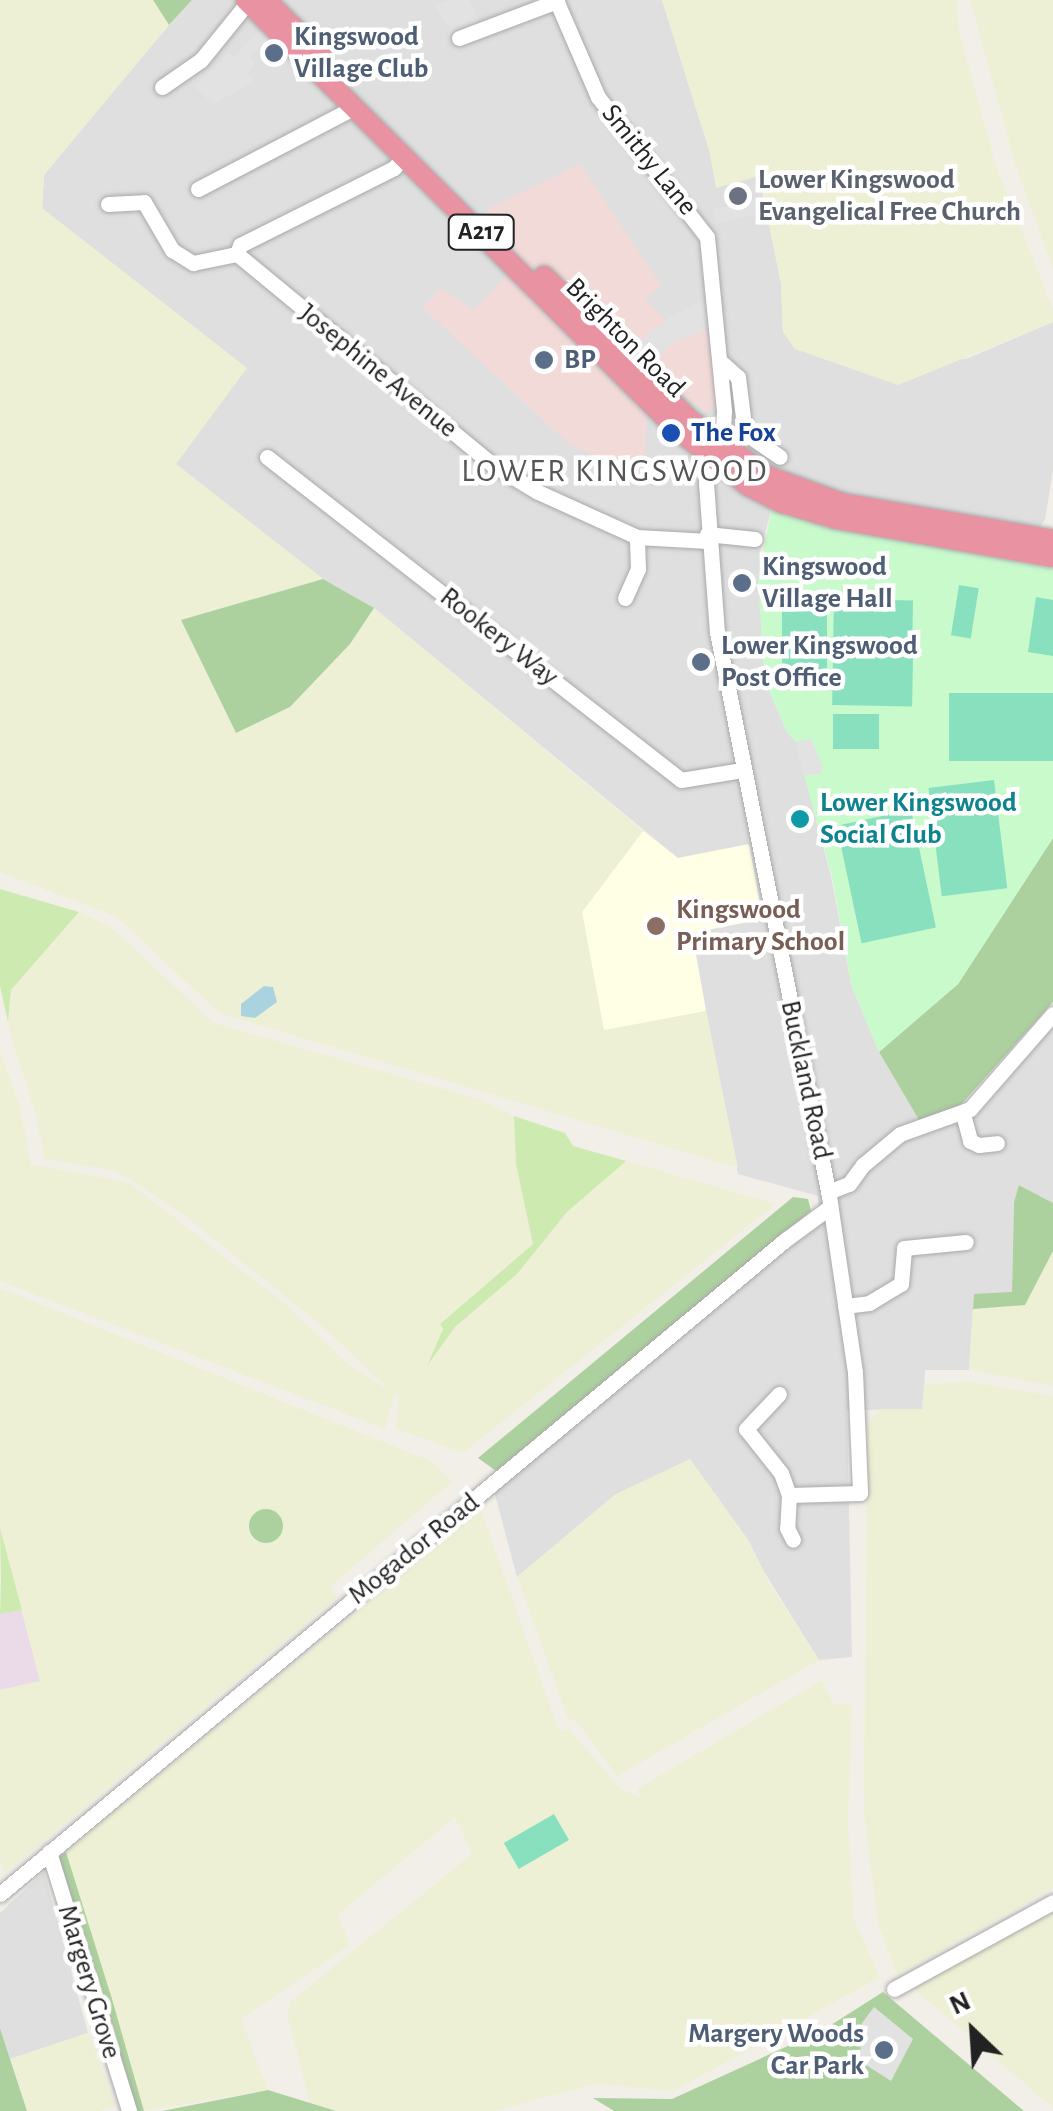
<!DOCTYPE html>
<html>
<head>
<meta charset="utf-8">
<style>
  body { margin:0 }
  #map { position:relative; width:1053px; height:2111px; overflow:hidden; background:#f2efe9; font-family:"Alegreya Sans",sans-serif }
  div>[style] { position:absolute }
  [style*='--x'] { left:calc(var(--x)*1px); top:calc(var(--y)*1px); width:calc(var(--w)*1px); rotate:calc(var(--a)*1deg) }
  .residential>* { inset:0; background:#e0dfdf }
  .commercial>* { inset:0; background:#f2dad9 }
  .industrial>* { inset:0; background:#ebdbe8 }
  .education>* { inset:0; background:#ffffe5 }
  .farmland>* { inset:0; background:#eef0d5 }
  .grass>* { inset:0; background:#cdebb0 }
  .forest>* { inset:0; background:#add19e }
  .round { border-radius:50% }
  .park>* { inset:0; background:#c8facc }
  .pitch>* { inset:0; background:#88e0be; transform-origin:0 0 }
  .parking>* { inset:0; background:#e2e2e2; transform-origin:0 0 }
  .water>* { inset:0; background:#aad3df }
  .roads { filter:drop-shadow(0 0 2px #a9a9a9) drop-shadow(0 0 2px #a9a9a9) }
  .minor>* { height:15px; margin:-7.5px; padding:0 7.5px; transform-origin:7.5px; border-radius:7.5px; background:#fff }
  .highway>* { height:20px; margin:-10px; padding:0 10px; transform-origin:10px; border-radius:10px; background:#e892a2 }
  .dots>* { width:28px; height:28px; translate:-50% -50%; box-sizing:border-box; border:5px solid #fff; border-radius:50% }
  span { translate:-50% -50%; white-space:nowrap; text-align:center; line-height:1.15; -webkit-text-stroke:9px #fff; paint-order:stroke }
  .shield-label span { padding:2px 8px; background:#fff; border:2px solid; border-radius:8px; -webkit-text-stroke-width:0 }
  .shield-label { font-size:25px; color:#222; font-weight:700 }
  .service-label { font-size:28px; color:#4e5e75; font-weight:700 }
  .left { translate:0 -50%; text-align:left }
  .right { translate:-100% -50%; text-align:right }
  .street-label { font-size:28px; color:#222 }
  .worship-label { font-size:28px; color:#5b616d; font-weight:700 }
  .transit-label { font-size:28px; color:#164399; font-weight:700 }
  .culture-label { font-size:28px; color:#0d838f; font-weight:700 }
  .education-label { font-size:28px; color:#785e54; font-weight:700 }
  .quarter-label { font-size:32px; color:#555; letter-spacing:2.5px }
  .north { position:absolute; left:923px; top:1981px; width:100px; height:100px; -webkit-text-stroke:8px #fff; paint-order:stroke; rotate:335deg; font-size:28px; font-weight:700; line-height:40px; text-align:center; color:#222 }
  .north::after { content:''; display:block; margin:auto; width:35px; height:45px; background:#222; clip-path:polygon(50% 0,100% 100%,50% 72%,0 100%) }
</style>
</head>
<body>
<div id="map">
  <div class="residential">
    <div style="clip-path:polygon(192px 0,662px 0,710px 153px,716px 187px,759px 175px,781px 283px,783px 332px,966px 359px,1053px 322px,1053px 470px,1045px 520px,1039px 528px,772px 507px,760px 552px,764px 679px,787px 732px,796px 742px,831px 876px,851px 984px,879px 1052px,919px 1120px,927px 1130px,976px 1116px,1053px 1026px,1053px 1203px,1020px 1185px,1014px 1202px,1012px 1293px,974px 1295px,969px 1370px,925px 1370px,923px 1409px,847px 1410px,852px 1657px,819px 1660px,715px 1493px,616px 1494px,517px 1577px,494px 1491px,819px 1219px,818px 1196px,738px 1174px,706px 1011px,692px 932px,749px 845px,678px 858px,374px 608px,323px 579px,175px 464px,42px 208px,44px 175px,102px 100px)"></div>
    <div style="clip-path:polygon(44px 1872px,88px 2033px,10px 2059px,0 2028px,0 1913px)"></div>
  </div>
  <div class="commercial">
    <div style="clip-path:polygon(580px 164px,661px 285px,645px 300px,665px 320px,706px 299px,717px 406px,706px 413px,676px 389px,647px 407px,644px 478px,570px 445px,422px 307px,442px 289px,474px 310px,512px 270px,487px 209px)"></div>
  </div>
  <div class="industrial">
    <div style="clip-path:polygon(22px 1610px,41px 1682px,0 1690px,0 1614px)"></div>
  </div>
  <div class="education">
    <div style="clip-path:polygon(643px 831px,678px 858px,749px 844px,763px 919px,692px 933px,706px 1011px,604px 1031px,582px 912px)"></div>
  </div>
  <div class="farmland">
    <div style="clip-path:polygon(0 0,153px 0,169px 25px,44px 175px,42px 208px,247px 368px,176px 464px,323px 579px,181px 620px,235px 732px,291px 707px,350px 644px,374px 608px,643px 831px,582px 912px,604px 1030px,706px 1011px,738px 1168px,219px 1013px,117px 917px,0 872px)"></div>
    <div style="clip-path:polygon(662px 0,957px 0,959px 31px,996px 166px,1053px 309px,1053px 322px,898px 385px,795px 349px,783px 332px,781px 283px,759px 176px,716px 188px,710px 153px)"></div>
    <div style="clip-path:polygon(970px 0,1053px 0,1053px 268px,1017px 170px)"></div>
    <div style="clip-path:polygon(79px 912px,110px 926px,214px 1023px,479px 1099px,514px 1116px,516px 1164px,533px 1244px,440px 1323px,443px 1329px,428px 1365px,455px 1327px,517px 1274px,567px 1212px,626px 1161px,776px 1204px,463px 1453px,396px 1429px,399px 1394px,394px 1395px,385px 1429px,0 1281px,0 1051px,20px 1107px,31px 1164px,130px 1183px,289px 1307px,348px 1364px,391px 1392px,323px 1327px,183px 1214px,116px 1171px,44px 1159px,37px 1119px,8px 1026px,11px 990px)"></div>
    <div style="clip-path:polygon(1053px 1251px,1053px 1386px,969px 1370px,973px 1309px,1025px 1305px)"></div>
    <div style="clip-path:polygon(0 1288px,431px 1461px,452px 1482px,331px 1586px,336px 1598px,5px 1873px,0 1860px,0 1690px,40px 1681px,0 1529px)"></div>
    <div style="clip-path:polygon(973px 1382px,1053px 1396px,1053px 1888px,897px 1975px,877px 1920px,864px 1812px,867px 1426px,880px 1409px,922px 1409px,924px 1384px)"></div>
    <div style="clip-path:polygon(690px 1459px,749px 1541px,771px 1586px,819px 1660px,617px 1776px,577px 1722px,568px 1719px,517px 1577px,616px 1494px)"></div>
    <div style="clip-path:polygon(481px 1510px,559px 1731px,568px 1728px,621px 1789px,642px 1798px,637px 1789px,822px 1680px,833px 1705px,852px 1703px,848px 1821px,854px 1920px,880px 1977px,674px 2091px,597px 2084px,494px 2111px,336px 2111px,310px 2104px,287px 2014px,290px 2002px,472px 1854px,455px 1817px,338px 1915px,350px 1945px,241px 2019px,268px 2090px,144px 2111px,66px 1852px)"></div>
    <div style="clip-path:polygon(1053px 1910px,1053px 2108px,912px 1987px)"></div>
    <div style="clip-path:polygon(88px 2033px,116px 2106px,100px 2111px,27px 2111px,10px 2059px)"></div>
  </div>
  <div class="grass">
    <div style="clip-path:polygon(0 889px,79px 912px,11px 990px,8px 1022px,0 986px)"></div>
    <div style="clip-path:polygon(514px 1116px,565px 1133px,573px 1146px,626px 1161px,567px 1212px,517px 1274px,455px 1327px,427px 1366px,443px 1329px,440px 1324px,533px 1244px,516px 1164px)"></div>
    <div style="clip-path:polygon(0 1528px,22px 1610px,0 1614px,1px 1580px)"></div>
  </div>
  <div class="forest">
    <div style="clip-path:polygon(153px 0,192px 0,169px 25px)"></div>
    <div style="clip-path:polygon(323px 579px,374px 608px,350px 644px,290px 707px,236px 733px,181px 620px)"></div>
    <div style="clip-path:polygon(1053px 838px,1053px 1002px,958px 1108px,919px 1120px,879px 1052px,958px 984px)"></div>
    <div style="clip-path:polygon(1019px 1185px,1053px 1203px,1053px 1251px,1025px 1305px,973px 1309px,974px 1294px,1012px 1292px,1014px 1202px)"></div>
    <div style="clip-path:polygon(793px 1197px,808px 1199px,811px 1211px,496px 1471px,478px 1458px)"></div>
    <div class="round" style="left:249px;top:1509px;width:34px;height:34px"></div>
    <div style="clip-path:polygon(66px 1852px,112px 1999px,144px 2111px,127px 2111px,58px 1858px)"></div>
    <div style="clip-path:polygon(883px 1992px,1024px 2111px,614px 2111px,593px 2098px,672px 2099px,823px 2030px)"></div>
    <div style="clip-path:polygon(0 2028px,10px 2059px,27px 2111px,0 2111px)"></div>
    <div style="clip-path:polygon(268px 2090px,336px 2111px,162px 2111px)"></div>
  </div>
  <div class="park">
    <div style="clip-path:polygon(772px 507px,868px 532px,1053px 569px,1053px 838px,958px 984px,879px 1052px,851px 984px,832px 876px,804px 775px,820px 774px,811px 740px,796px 742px,787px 732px,764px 679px,758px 578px)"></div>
  </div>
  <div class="pitch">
    <div style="left:959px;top:585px;width:20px;height:51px;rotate:9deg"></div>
    <div style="clip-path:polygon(1036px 597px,1053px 600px,1053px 656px,1028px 652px)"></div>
    <div style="left:834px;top:599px;width:79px;height:50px;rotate:1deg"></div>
    <div style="left:782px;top:601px;width:45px;height:74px"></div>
    <div style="left:833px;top:655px;width:80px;height:50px;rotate:1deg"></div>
    <div style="left:1053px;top:693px;width:68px;height:104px;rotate:90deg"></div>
    <div style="left:833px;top:714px;width:46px;height:35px"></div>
    <div style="left:994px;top:780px;width:109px;height:66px;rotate:83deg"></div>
    <div style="left:911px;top:810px;width:120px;height:76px;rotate:78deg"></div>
    <div style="left:554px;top:1814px;width:30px;height:58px;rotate:60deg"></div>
  </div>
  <div class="parking">
    <div style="clip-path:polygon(448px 0,469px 0,480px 25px,452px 34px,435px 5px)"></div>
    <div style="clip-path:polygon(259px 30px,268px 39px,250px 57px,255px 64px,247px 74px,254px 82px,213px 104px,194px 87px,229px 53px,234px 58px)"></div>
    <div style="left:758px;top:200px;width:14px;height:46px;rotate:78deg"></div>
    <div style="clip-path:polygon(706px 299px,709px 327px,672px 344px,649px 367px,630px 350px,665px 320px)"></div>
    <div style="clip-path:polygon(811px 739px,822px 766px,821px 774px,804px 775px,796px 742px)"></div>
    <div style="clip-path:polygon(874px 2007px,913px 2039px,891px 2081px,860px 2061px,862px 2023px)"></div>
  </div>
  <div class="water">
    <div style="clip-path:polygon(264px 986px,273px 987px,277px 1002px,255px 1018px,241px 1016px,241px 1004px)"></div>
  </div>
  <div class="roads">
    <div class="minor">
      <div style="--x:556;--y:0;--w:106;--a:66.6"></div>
      <div style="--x:598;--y:97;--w:177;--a:52.1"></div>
      <div style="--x:707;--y:237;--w:175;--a:84.4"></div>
      <div style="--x:724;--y:411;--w:36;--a:93"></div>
      <div style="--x:722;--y:447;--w:16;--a:108"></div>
      <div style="--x:717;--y:462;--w:11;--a:142"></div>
      <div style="--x:708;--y:469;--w:14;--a:98"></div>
      <div style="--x:706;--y:483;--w:149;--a:85.8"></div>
      <div style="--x:717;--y:632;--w:575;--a:78.77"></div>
      <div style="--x:829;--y:1196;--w:178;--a:81.6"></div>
      <div style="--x:855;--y:1372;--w:121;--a:87.6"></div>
      <div style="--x:860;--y:1493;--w:71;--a:178.4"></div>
      <div style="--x:789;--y:1495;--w:23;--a:-110"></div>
      <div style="--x:781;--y:1473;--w:56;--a:-128.5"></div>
      <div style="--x:746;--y:1429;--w:48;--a:-46.7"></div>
      <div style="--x:459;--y:38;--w:105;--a:-20.7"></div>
      <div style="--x:162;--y:87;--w:47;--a:-34.7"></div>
      <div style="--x:201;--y:60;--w:75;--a:-51"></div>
      <div style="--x:404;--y:156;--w:16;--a:130"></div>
      <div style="--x:394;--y:168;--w:172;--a:153.4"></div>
      <div style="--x:240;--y:245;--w:9;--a:108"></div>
      <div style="--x:237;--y:254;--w:332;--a:39.5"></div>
      <div style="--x:493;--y:465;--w:52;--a:31"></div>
      <div style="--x:538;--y:492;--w:109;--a:24.4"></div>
      <div style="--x:637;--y:537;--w:71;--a:3.2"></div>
      <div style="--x:198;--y:189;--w:177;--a:-27.6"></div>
      <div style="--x:108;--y:204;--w:36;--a:-3"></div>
      <div style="--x:144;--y:202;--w:56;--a:59.7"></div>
      <div style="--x:172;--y:250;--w:25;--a:32"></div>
      <div style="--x:193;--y:263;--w:45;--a:-11.6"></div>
      <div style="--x:720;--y:361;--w:24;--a:42"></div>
      <div style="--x:738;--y:377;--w:56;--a:82.9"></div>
      <div style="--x:745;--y:433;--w:42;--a:34.4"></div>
      <div style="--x:267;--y:457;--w:525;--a:37.96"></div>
      <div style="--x:681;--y:780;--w:62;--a:-9.3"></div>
      <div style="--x:707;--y:534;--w:48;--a:5.9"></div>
      <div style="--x:625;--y:598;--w:32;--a:-66"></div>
      <div style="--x:638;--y:569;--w:32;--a:-92"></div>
      <div style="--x:963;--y:1114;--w:28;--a:75"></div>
      <div style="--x:970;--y:1141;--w:10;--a:24"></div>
      <div style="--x:979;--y:1145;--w:18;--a:-6"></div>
      <div style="--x:828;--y:1192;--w:22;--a:-21"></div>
      <div style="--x:849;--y:1184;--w:24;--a:-54"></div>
      <div style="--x:863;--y:1165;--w:48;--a:-40"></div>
      <div style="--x:900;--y:1134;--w:74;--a:-19.7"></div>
      <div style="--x:970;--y:1109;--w:126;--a:-48.9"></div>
      <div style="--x:845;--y:1306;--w:24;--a:-7"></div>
      <div style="--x:869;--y:1303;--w:37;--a:-31"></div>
      <div style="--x:901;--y:1284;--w:36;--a:-85"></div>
      <div style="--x:904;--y:1248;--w:62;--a:-5.5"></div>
      <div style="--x:789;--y:1495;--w:33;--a:93"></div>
      <div style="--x:787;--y:1528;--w:13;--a:63"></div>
      <div style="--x:49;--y:1852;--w:271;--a:72.8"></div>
      <div style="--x:0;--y:1894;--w:1022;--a:-39.8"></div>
      <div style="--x:785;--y:1240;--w:56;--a:-36.3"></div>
      <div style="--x:894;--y:1989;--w:181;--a:-28.7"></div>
    </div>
    <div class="highway">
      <div style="--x:246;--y:0;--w:611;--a:44.87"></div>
      <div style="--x:679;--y:431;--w:89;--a:38.2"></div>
      <div style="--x:749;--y:486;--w:38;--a:27"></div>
      <div style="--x:783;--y:503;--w:56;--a:16.5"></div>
      <div style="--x:837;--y:519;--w:219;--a:10"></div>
      <div style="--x:266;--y:0;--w:78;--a:45"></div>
      <div style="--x:544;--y:276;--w:205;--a:44.6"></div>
      <div style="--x:690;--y:420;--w:95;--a:36"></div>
      <div style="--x:767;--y:476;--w:79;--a:20"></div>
      <div style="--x:841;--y:503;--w:215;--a:9.9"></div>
    </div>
  </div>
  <div class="dots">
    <div style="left:274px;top:53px;background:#5c6f8a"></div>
    <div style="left:738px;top:196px;background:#6b7280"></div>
    <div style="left:544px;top:360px;background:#5c6f8a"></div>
    <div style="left:671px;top:433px;background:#1a4fb4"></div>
    <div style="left:742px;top:583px;background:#5c6f8a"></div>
    <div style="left:701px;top:662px;background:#5c6f8a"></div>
    <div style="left:800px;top:819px;background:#0f9aa8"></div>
    <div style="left:656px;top:926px;background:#8d6e63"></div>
    <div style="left:884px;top:2050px;background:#5c6f8a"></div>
  </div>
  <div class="shield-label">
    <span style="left:481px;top:232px">A217</span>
  </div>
  <div class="service-label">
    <span class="left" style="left:294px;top:53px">Kingswood<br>Village Club</span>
    <span class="left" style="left:564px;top:360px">BP</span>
    <span class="left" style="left:762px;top:583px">Kingswood<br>Village Hall</span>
    <span class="left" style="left:721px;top:662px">Lower Kingswood<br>Post Office</span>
    <span class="right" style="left:864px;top:2050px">Margery Woods<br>Car Park</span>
  </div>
  <div class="street-label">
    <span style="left:649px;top:160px;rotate:51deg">Smithy Lane</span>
    <span style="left:625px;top:338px;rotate:45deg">Brighton Road</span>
    <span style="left:378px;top:371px;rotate:39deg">Josephine Avenue</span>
    <span style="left:499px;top:637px;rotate:38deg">Rookery Way</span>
    <span style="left:806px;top:1080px;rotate:78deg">Buckland Road</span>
    <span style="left:414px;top:1549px;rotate:-39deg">Mogador Road</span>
    <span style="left:89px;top:1982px;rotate:73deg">Margery Grove</span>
  </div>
  <div class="worship-label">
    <span class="left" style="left:758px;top:196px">Lower Kingswood<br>Evangelical Free Church</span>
  </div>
  <div class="transit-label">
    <span class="left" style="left:691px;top:433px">The Fox</span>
  </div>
  <div class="culture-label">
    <span class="left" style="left:820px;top:819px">Lower Kingswood<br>Social Club</span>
  </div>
  <div class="education-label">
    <span class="left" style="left:676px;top:926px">Kingswood<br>Primary School</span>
  </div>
  <div class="quarter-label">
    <span style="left:615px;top:471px">LOWER KINGSWOOD</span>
  </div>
  <div class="north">N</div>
</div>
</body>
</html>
